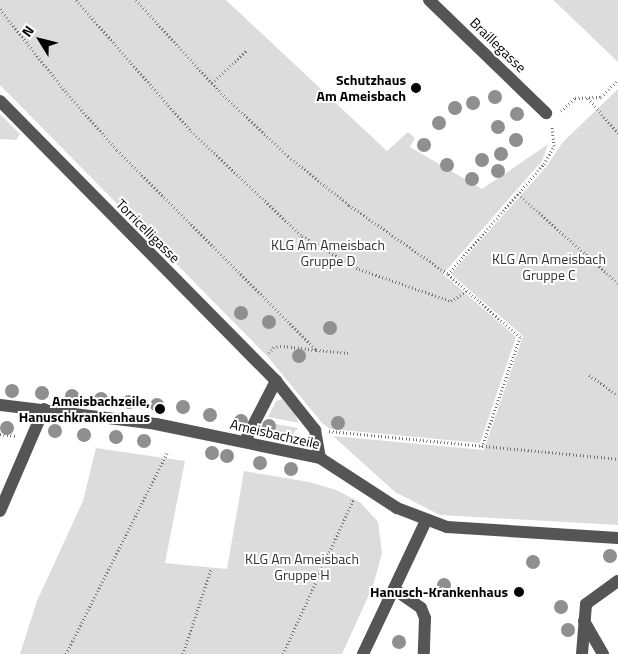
<!DOCTYPE html>
<html>
<head>
<meta charset="utf-8">
<style>
  body { margin:0 }
  #map { position:relative; width:618px; height:654px; overflow:hidden; background:#fff; font-family:"Titillium Web",sans-serif }
  div>[style] { position:absolute }
  [style*='--x'] { left:calc(var(--x)*1px); top:calc(var(--y)*1px); width:calc(var(--w)*1px); rotate:calc(var(--a)*1deg) }
  .green>* { inset:0; background:#dcdcdc }
  .path>* { height:3px; margin-top:-1.5px; transform-origin:0; background:repeating-linear-gradient(90deg,#777 0 1px,transparent 0 3.5px) }
  .minor>* { height:12px; margin:-6px; padding:0 6px; transform-origin:6px; border-radius:6px; background:#555 }
  .trees>* { width:14px; height:14px; margin:-7px; border-radius:50%; background:#8f8f8f }
  .dots>* { width:14px; height:14px; translate:-50% -50%; box-sizing:border-box; border:2px solid #fff; border-radius:50% }
  span { translate:-50% -50%; white-space:nowrap; text-align:center; line-height:1.15; -webkit-text-stroke:4px #fff; paint-order:stroke }
  .street-label { font-size:14px; color:#000 }
  .poi-label { font-size:14px; color:#000; font-weight:700 }
  .right { translate:-100% -50%; text-align:right }
  .park-label { font-size:14px; color:#333 }
  .north { position:absolute; left:15px; top:15px; width:50px; height:50px; -webkit-text-stroke:4px #fff; paint-order:stroke; rotate:306deg; font-size:14px; font-weight:700; line-height:20px; text-align:center; color:#000 }
  .north::after { content:''; display:block; margin:auto; width:18px; height:22px; background:#000; clip-path:polygon(50% 0,100% 100%,50% 72%,0 100%) }
</style>
</head>
<body>
<div id="map">
  <div class="green">
    <div style="clip-path:polygon(0 0,226px 0,387px 151px,408px 132px,415px 138px,410px 147px,482px 189px,547px 145px,550px 138px,542px 161px,443px 274px,516px 337px,480px 443px,330px 429px,322px 423px,268px 357px,0 85px)"></div>
    <div style="clip-path:polygon(553px 0,618px 0,618px 62px,568px 14px)"></div>
    <div style="clip-path:polygon(618px 89px,618px 525px,440px 515px,395px 492px,333px 436px,484px 450px,523px 336px,451px 274px,546px 167px,562px 143px)"></div>
    <div style="clip-path:polygon(0 114px,20px 134px,16px 140px,0 139px)"></div>
    <div style="clip-path:polygon(282px 399px,294px 413px,299px 423px,268px 417px,276px 401px)"></div>
    <div style="clip-path:polygon(265px 422px,298px 428px,289px 438px,268px 433px)"></div>
    <div style="clip-path:polygon(96px 448px,185px 461px,165px 563px,227px 569px,244px 471px,309px 482px,336px 490px,361px 503px,378px 522px,382px 553px,373px 586px,342px 654px,20px 654px,37px 601px,83px 501px)"></div>
  </div>
  <div class="path">
    <div style="--x:76;--y:0;--w:174;--a:48.7"></div>
    <div style="--x:191;--y:131;--w:153;--a:43.4"></div>
    <div style="--x:302;--y:236;--w:66;--a:30.1"></div>
    <div style="--x:359;--y:269;--w:97;--a:19.2"></div>
    <div style="--x:451;--y:301;--w:19;--a:-32"></div>
    <div style="--x:136;--y:0;--w:126;--a:47.6"></div>
    <div style="--x:221;--y:93;--w:92;--a:43.2"></div>
    <div style="--x:288;--y:156;--w:78;--a:38.8"></div>
    <div style="--x:349;--y:205;--w:121;--a:34.9"></div>
    <div style="--x:0;--y:9;--w:105;--a:51.6"></div>
    <div style="--x:65;--y:91;--w:79;--a:48.6"></div>
    <div style="--x:117;--y:150;--w:282;--a:45.1"></div>
    <div style="--x:316;--y:350;--w:35;--a:-173"></div>
    <div style="--x:281;--y:346;--w:7;--a:172"></div>
    <div style="--x:274;--y:347;--w:9;--a:131"></div>
    <div style="--x:212;--y:83;--w:48;--a:-43.3"></div>
    <div style="--x:588;--y:98;--w:46;--a:49.4"></div>
    <div style="--x:561;--y:111;--w:19;--a:-43"></div>
    <div style="--x:575;--y:98;--w:26;--a:-2"></div>
    <div style="--x:601;--y:97;--w:24;--a:-45"></div>
    <div style="--x:518;--y:194;--w:134;--a:41.7"></div>
    <div style="--x:316;--y:350;--w:33;--a:5"></div>
    <div style="--x:589;--y:375;--w:35;--a:35"></div>
    <div style="--x:329;--y:431;--w:290;--a:5.5"></div>
    <div style="--x:0;--y:434;--w:16;--a:7"></div>
    <div style="--x:482;--y:447;--w:116;--a:-70.9"></div>
    <div style="--x:520;--y:337;--w:96;--a:-138.8"></div>
    <div style="--x:448;--y:274;--w:146;--a:-48.9"></div>
    <div style="--x:544;--y:164;--w:21;--a:-61"></div>
    <div style="--x:554;--y:146;--w:19;--a:-96"></div>
    <div style="--x:66;--y:654;--w:225;--a:-63.3"></div>
    <div style="--x:183;--y:654;--w:89;--a:-71.8"></div>
    <div style="--x:283;--y:654;--w:171;--a:-65.5"></div>
  </div>
  <div class="minor">
    <div style="--x:429;--y:0;--w:163;--a:44"></div>
    <div style="--x:0;--y:101;--w:393;--a:45.4"></div>
    <div style="--x:276;--y:381;--w:63;--a:51.5"></div>
    <div style="--x:315;--y:430;--w:28;--a:80"></div>
    <div style="--x:0;--y:405;--w:157;--a:6.9"></div>
    <div style="--x:156;--y:424;--w:167;--a:11.7"></div>
    <div style="--x:320;--y:458;--w:92;--a:33"></div>
    <div style="--x:397;--y:508;--w:53;--a:20.8"></div>
    <div style="--x:447;--y:527;--w:171;--a:3.7"></div>
    <div style="--x:245;--y:441;--w:68;--a:-62.7"></div>
    <div style="--x:0;--y:511;--w:111;--a:-66.7"></div>
    <div style="--x:394;--y:589;--w:33;--a:35"></div>
    <div style="--x:421;--y:608;--w:11;--a:68"></div>
    <div style="--x:425;--y:618;--w:36;--a:92"></div>
    <div style="--x:584;--y:621;--w:38;--a:60"></div>
    <div style="--x:363;--y:654;--w:147;--a:-64.7"></div>
    <div style="--x:582;--y:654;--w:50;--a:-85.4"></div>
    <div style="--x:586;--y:604;--w:39;--a:-36"></div>
  </div>
  <div class="trees">
    <div style="left:495px;top:97px"></div>
    <div style="left:473px;top:103px"></div>
    <div style="left:455px;top:108px"></div>
    <div style="left:517px;top:114px"></div>
    <div style="left:439px;top:123px"></div>
    <div style="left:498px;top:127px"></div>
    <div style="left:516px;top:140px"></div>
    <div style="left:424px;top:145px"></div>
    <div style="left:501px;top:154px"></div>
    <div style="left:482px;top:160px"></div>
    <div style="left:447px;top:165px"></div>
    <div style="left:498px;top:171px"></div>
    <div style="left:472px;top:179px"></div>
    <div style="left:241px;top:313px"></div>
    <div style="left:269px;top:322px"></div>
    <div style="left:330px;top:328px"></div>
    <div style="left:299px;top:356px"></div>
    <div style="left:12px;top:391px"></div>
    <div style="left:42px;top:393px"></div>
    <div style="left:72px;top:396px"></div>
    <div style="left:101px;top:399px"></div>
    <div style="left:129px;top:402px"></div>
    <div style="left:157px;top:405px"></div>
    <div style="left:183px;top:407px"></div>
    <div style="left:210px;top:415px"></div>
    <div style="left:241px;top:421px"></div>
    <div style="left:338px;top:423px"></div>
    <div style="left:269px;top:426px"></div>
    <div style="left:7px;top:428px"></div>
    <div style="left:55px;top:431px"></div>
    <div style="left:84px;top:435px"></div>
    <div style="left:116px;top:437px"></div>
    <div style="left:144px;top:441px"></div>
    <div style="left:212px;top:453px"></div>
    <div style="left:227px;top:456px"></div>
    <div style="left:260px;top:463px"></div>
    <div style="left:291px;top:469px"></div>
    <div style="left:610px;top:556px"></div>
    <div style="left:533px;top:562px"></div>
    <div style="left:444px;top:585px"></div>
    <div style="left:561px;top:607px"></div>
    <div style="left:568px;top:630px"></div>
    <div style="left:399px;top:642px"></div>
  </div>
  <div class="dots">
    <div style="left:416px;top:88px;background:#000"></div>
    <div style="left:160px;top:409px;background:#000"></div>
    <div style="left:519px;top:592px;background:#000"></div>
  </div>
  <div class="street-label">
    <span style="left:498px;top:45px;rotate:44deg">Braillegasse</span>
    <span style="left:148px;top:231px;rotate:45deg">Torricelligasse</span>
    <span style="left:275px;top:434px;rotate:13deg">Ameisbachzeile</span>
  </div>
  <div class="poi-label">
    <span class="right" style="left:406px;top:88px">Schutzhaus<br>Am Ameisbach</span>
    <span class="right" style="left:150px;top:409px">Ameisbachzeile,<br>Hanuschkrankenhaus</span>
    <span class="right" style="left:508px;top:592px">Hanusch-Krankenhaus</span>
  </div>
  <div class="park-label">
    <span style="left:328px;top:253px">KLG Am Ameisbach<br>Gruppe D</span>
    <span style="left:549px;top:267px">KLG Am Ameisbach<br>Gruppe C</span>
    <span style="left:302px;top:567px">KLG Am Ameisbach<br>Gruppe H</span>
  </div>
  <div class="north">N</div>
</div>
</body>
</html>
